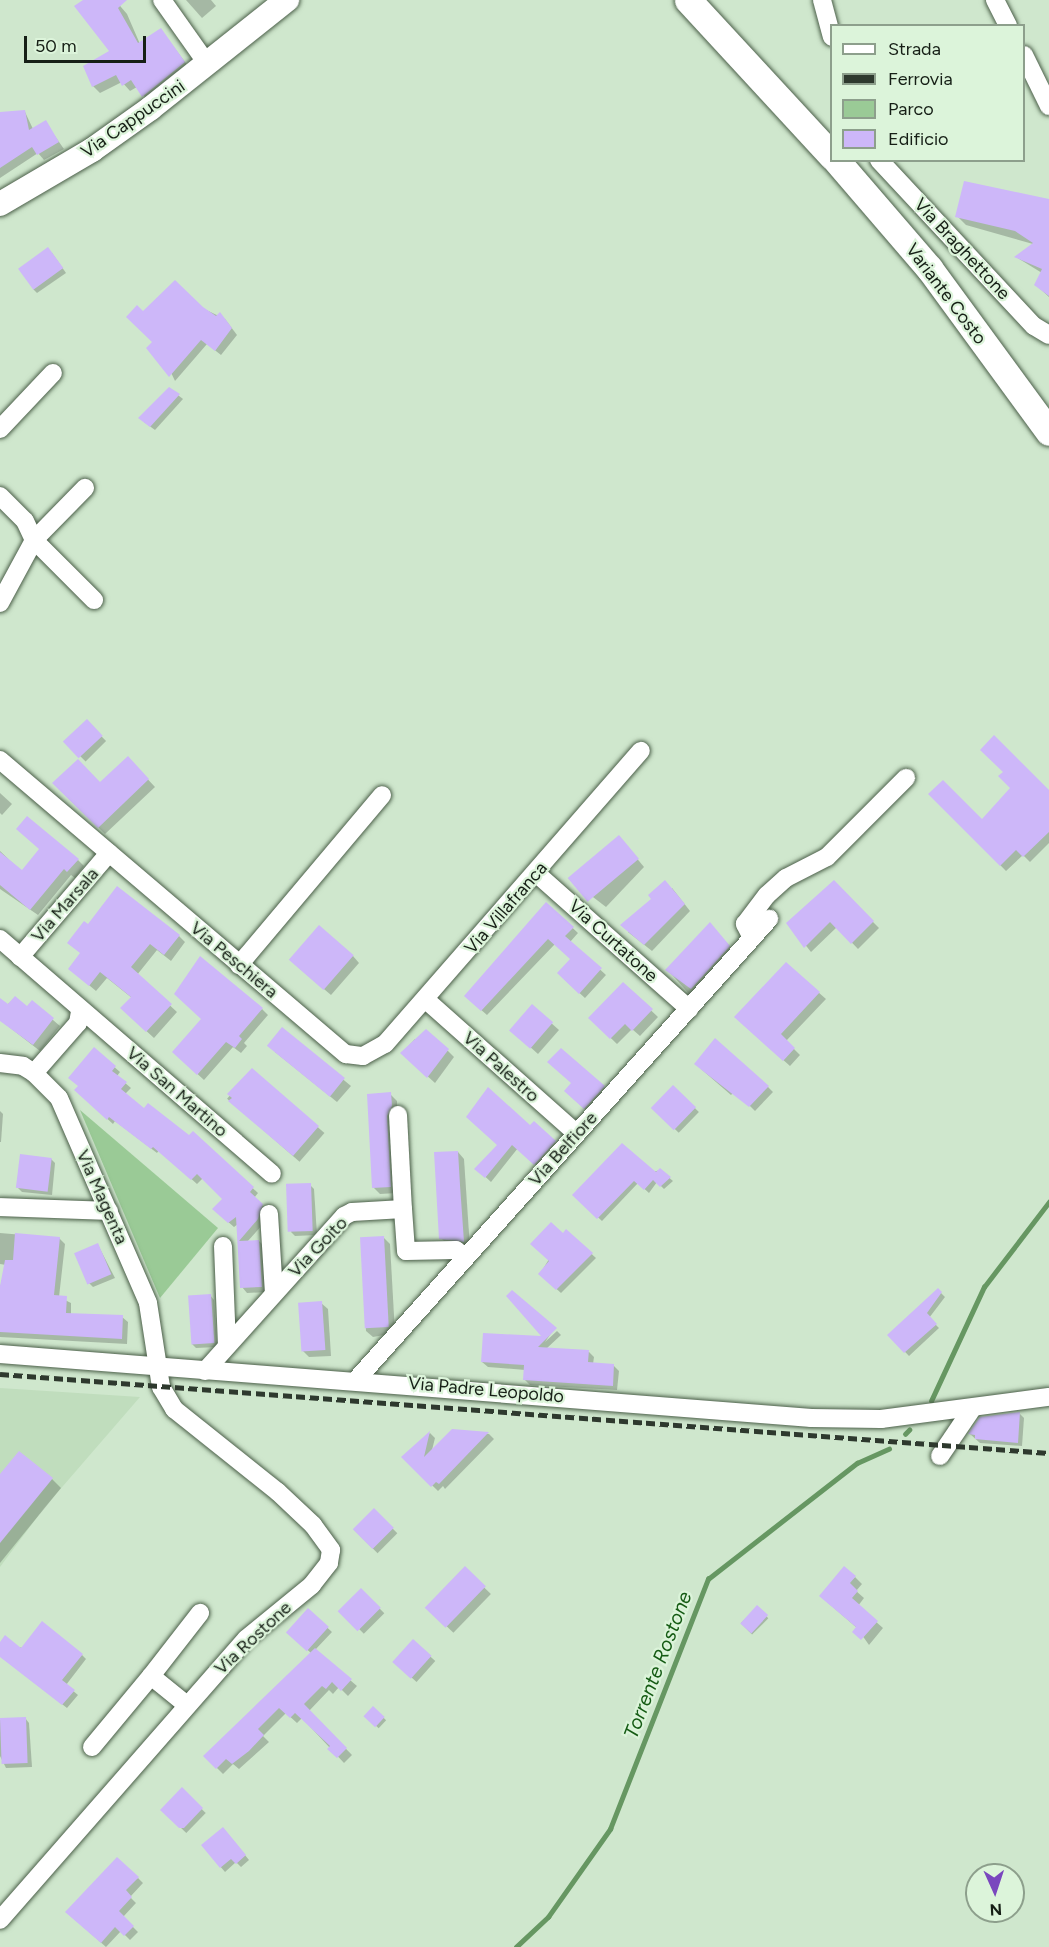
<!DOCTYPE html>
<html>
<head>
<meta charset="utf-8">
<style>
  body { margin:0 }
  #map { position:relative; width:1049px; height:1947px; overflow:hidden; background:#cfe7cd; font-family:Figtree,sans-serif }
  div>[style] { position:absolute }
  [style*='--x'] { left:calc(var(--x)*1px); top:calc(var(--y)*1px); width:calc(var(--w)*1px); rotate:calc(var(--a)*1deg) }
  .built>* { inset:0; background:#c0ddbd }
  .green>* { inset:0; background:#9aca96 }
  .shadow>* { inset:0; background:#0003; transform-origin:0 0 }
  .stream>* { height:4.5px; margin:-2.25px; padding:0 2.25px; transform-origin:2.25px; border-radius:2.25px; background:#669762 }
  .building>* { inset:0; background:#cdb7f9; transform-origin:0 0 }
  .roads { filter:drop-shadow(0 0 2px #4b5f49) drop-shadow(0 0 2px #4b5f49) }
  .minor>* { height:18px; margin:-9px; padding:0 9px; transform-origin:9px; border-radius:9px; background:#fff }
  .major>* { height:24px; margin:-12px; padding:0 12px; transform-origin:12px; border-radius:12px; background:#fff }
  .highway>* { height:27px; margin:-13.5px; padding:0 13.5px; transform-origin:13.5px; border-radius:13.5px; background:#fff }
  .rail>* { height:4.5px; margin-top:-2.25px; transform-origin:0; background:repeating-linear-gradient(90deg,#2e392e 0 9px,transparent 0 13.5px) }
  span { translate:-50% -50%; white-space:nowrap; text-align:center; line-height:1.15; -webkit-text-stroke:4.5px #dcf4da; paint-order:stroke }
  .street-label { font-size:18px; color:#161f16 }
  .water-label { font-size:20px; color:#155b14; font-style:italic }
  .legend { position:absolute; left:830px; top:24px; width:195px; height:138px; box-sizing:border-box; background:#dcf4da; border:2px solid #8d9f8c; margin:0; padding:8px 10px; list-style:none; font-size:18px; color:#161f16 }
  .legend li { display:flex; align-items:center; gap:12px; height:30px }
  .legend b { width:30px; border:2px solid #8d9f8c }
  .north { position:absolute; left:965px; top:1863px; width:60px; height:60px; box-sizing:border-box; background:#dcf4da; border:2px solid #8d9f8c; border-radius:50%; rotate:177deg; font-size:16px; font-weight:700; line-height:24px; text-align:center; color:#161f16 }
  .north::after { content:''; display:block; margin:auto; width:21px; height:27px; background:#7a47be; clip-path:polygon(50% 0,100% 100%,50% 72%,0 100%) }
  .scale { position:absolute; left:24px; top:36px; width:122px; height:27px; box-sizing:border-box; border:3px solid #161f16; border-top:0; padding-left:8px; font-size:18px; line-height:21px; white-space:nowrap; color:#161f16; -webkit-text-stroke:4px #dcf4da; paint-order:stroke }
</style>
</head>
<body>
<div id="map">
  <div class="built">
    <div style="clip-path:polygon(0 1388px,140px 1397px,44px 1508px,0 1567px)"></div>
  </div>
  <div class="green">
    <div style="clip-path:polygon(80px 1110px,218px 1228px,160px 1298px)"></div>
  </div>
  <div class="shadow">
    <div style="clip-path:polygon(86px 0,115px 0,127px 14px,140px 44px,161px 30px,191px 70px,150px 103px,137px 87px,130px 91px,122px 82px,100px 93px,93px 86px,111px 51px)"></div>
    <div style="clip-path:polygon(186px 0,211px 0,216px 6px,202px 18px)"></div>
    <div style="clip-path:polygon(25px 112px,33px 129px,45px 122px,64px 149px,44px 160px,38px 153px,0 178px,0 114px)"></div>
    <div style="clip-path:polygon(1049px 200px,1049px 297px,1036px 285px,1042px 273px,1016px 257px,1033px 244px,966px 225px,957px 216px)"></div>
    <div style="clip-path:polygon(52px 253px,66px 273px,37px 293px,33px 289px)"></div>
    <div style="clip-path:polygon(202px 308px,225px 319px,237px 335px,221px 355px,207px 344px,175px 381px,143px 313px)"></div>
    <div style="clip-path:polygon(169px 388px,183px 399px,155px 430px,144px 422px)"></div>
    <div style="left:87px;top:722px;width:27px;height:29px;rotate:45deg"></div>
    <div style="clip-path:polygon(128px 758px,155px 787px,105px 834px,54px 784px,100px 784px)"></div>
    <div style="clip-path:polygon(1049px 792px,1049px 843px,1030px 862px,1023px 855px,1006px 871px,930px 794px,982px 821px)"></div>
    <div style="clip-path:polygon(0 793px,12px 804px,2px 815px,0 813px)"></div>
    <div style="clip-path:polygon(625px 844px,644px 867px,606px 907px,576px 884px)"></div>
    <div style="clip-path:polygon(0 851px,22px 872px,78px 860px,84px 866px,75px 878px,71px 875px,38px 915px,0 889px)"></div>
    <div style="clip-path:polygon(834px 883px,879px 928px,858px 949px,837px 927px,811px 952px,788px 923px)"></div>
    <div style="clip-path:polygon(672px 888px,690px 911px,652px 951px,628px 932px)"></div>
    <div style="clip-path:polygon(547px 904px,578px 933px,570px 942px,606px 975px,585px 998px,564px 979px,571px 959px,555px 944px,487px 1015px,471px 1001px)"></div>
    <div style="clip-path:polygon(88px 926px,179px 936px,185px 942px,171px 961px,157px 950px,137px 975px,177px 1012px,154px 1038px,129px 1015px,132px 998px,107px 978px,96px 991px,77px 975px)"></div>
    <div style="left:716px;top:931px;width:30px;height:62px;rotate:48deg"></div>
    <div style="clip-path:polygon(353px 956px,359px 963px,331px 995px,298px 967px)"></div>
    <div style="clip-path:polygon(786px 964px,826px 999px,786px 1041px,800px 1055px,790px 1066px,742px 1023px)"></div>
    <div style="clip-path:polygon(623px 984px,658px 1017px,640px 1036px,632px 1029px,617px 1044px,590px 1018px)"></div>
    <div style="clip-path:polygon(15px 998px,28px 1008px,32px 1002px,60px 1026px,40px 1051px,0 1020px,0 1011px)"></div>
    <div style="clip-path:polygon(532px 1006px,559px 1030px,538px 1054px,518px 1036px)"></div>
    <div style="clip-path:polygon(262px 1009px,268px 1015px,244px 1043px,247px 1046px,241px 1053px,233px 1047px,204px 1080px,180px 1058px)"></div>
    <div style="clip-path:polygon(282px 1029px,351px 1086px,337px 1102px,275px 1052px)"></div>
    <div style="clip-path:polygon(415px 1039px,448px 1051px,454px 1057px,435px 1083px,402px 1053px)"></div>
    <div style="clip-path:polygon(94px 1049px,120px 1072px,117px 1076px,131px 1088px,125px 1094px,144px 1111px,189px 1137px,193px 1133px,258px 1193px,254px 1198px,268px 1211px,263px 1224px,247px 1242px,259px 1241px,264px 1246px,267px 1292px,247px 1293px,242px 1287px,238px 1224px,234px 1227px,219px 1214px,224px 1199px,203px 1178px,197px 1184px,159px 1150px,157px 1153px,115px 1121px,113px 1124px,81px 1095px,79px 1086px)"></div>
    <div style="clip-path:polygon(701px 1069px,768px 1087px,773px 1092px,755px 1111px,735px 1091px,731px 1095px)"></div>
    <div style="left:252px;top:1070px;width:96px;height:38px;rotate:41deg"></div>
    <div style="clip-path:polygon(604px 1087px,609px 1093px,590px 1114px,572px 1097px)"></div>
    <div style="left:673px;top:1087px;width:36px;height:29px;rotate:44deg"></div>
    <div style="clip-path:polygon(390px 1094px,397px 1101px,397px 1193px,380px 1194px,373px 1187px)"></div>
    <div style="clip-path:polygon(0 1111px,3px 1114px,1px 1142px,0 1142px)"></div>
    <div style="clip-path:polygon(534px 1123px,559px 1146px,539px 1168px,518px 1148px,491px 1182px,477px 1169px)"></div>
    <div style="clip-path:polygon(458px 1152px,464px 1159px,470px 1248px,448px 1245px,441px 1238px)"></div>
    <div style="clip-path:polygon(51px 1159px,55px 1163px,52px 1195px,22px 1192px,18px 1188px)"></div>
    <div style="clip-path:polygon(660px 1170px,673px 1181px,664px 1189px,657px 1182px,649px 1193px,638px 1183px,602px 1221px,574px 1195px)"></div>
    <div style="clip-path:polygon(310px 1185px,314px 1189px,317px 1235px,295px 1236px,291px 1232px)"></div>
    <div style="clip-path:polygon(566px 1231px,596px 1258px,561px 1293px,540px 1274px)"></div>
    <div style="clip-path:polygon(0 1233px,59px 1238px,65px 1244px,59px 1297px,71px 1303px,71px 1315px,122px 1317px,128px 1322px,127px 1344px,0 1337px,0 1288px,6px 1265px,0 1264px)"></div>
    <div style="clip-path:polygon(383px 1237px,390px 1244px,395px 1333px,373px 1337px,366px 1331px,361px 1239px)"></div>
    <div style="clip-path:polygon(98px 1245px,115px 1278px,93px 1287px,89px 1283px)"></div>
    <div style="clip-path:polygon(938px 1290px,945px 1297px,929px 1318px,939px 1328px,909px 1356px,889px 1335px)"></div>
    <div style="clip-path:polygon(210px 1295px,214px 1300px,217px 1347px,196px 1348px,192px 1344px)"></div>
    <div style="clip-path:polygon(321px 1303px,328px 1309px,331px 1356px,309px 1357px,302px 1350px)"></div>
    <div style="clip-path:polygon(554px 1329px,545px 1342px,557px 1331px,561px 1335px,546px 1349px,589px 1352px,594px 1357px,593px 1364px,613px 1365px,619px 1371px,617px 1390px,530px 1385px,524px 1379px,525px 1370px,488px 1367px,482px 1362px,544px 1338px)"></div>
    <div style="clip-path:polygon(1020px 1414px,1024px 1418px,1022px 1446px,980px 1443px,970px 1434px)"></div>
    <div style="clip-path:polygon(452px 1430px,489px 1434px,494px 1439px,445px 1489px,443px 1486px,438px 1491px,403px 1457px,430px 1433px,435px 1438px,432px 1450px)"></div>
    <div style="clip-path:polygon(0 1477px,52px 1479px,61px 1488px,0 1563px)"></div>
    <div style="left:374px;top:1510px;width:33px;height:28px;rotate:45deg"></div>
    <div style="left:465px;top:1569px;width:36px;height:54px;rotate:44deg"></div>
    <div style="clip-path:polygon(855px 1577px,862px 1584px,856px 1591px,864px 1598px,858px 1606px,883px 1628px,869px 1645px,857px 1628px,827px 1602px)"></div>
    <div style="left:361px;top:1590px;width:33px;height:29px;rotate:45deg"></div>
    <div style="left:757px;top:1607px;width:16px;height:23px;rotate:45deg"></div>
    <div style="clip-path:polygon(308px 1610px,332px 1632px,315px 1650px,357px 1686px,348px 1696px,339px 1687px,333px 1694px,329px 1690px,309px 1711px,352px 1755px,344px 1763px,302px 1718px,297px 1723px,286px 1713px,263px 1736px,269px 1742px,239px 1769px,233px 1764px,223px 1774px,205px 1756px,312px 1654px,288px 1632px)"></div>
    <div style="left:413px;top:1641px;width:30px;height:28px;rotate:42deg"></div>
    <div style="clip-path:polygon(0 1645px,82px 1655px,86px 1659px,66px 1685px,78px 1695px,67px 1708px,0 1656px)"></div>
    <div style="left:373px;top:1708px;width:18px;height:11px;rotate:43deg"></div>
    <div style="clip-path:polygon(25px 1718px,29px 1723px,32px 1767px,6px 1768px,0 1756px,0 1720px)"></div>
    <div style="left:182px;top:1790px;width:33px;height:28px;rotate:44deg"></div>
    <div style="clip-path:polygon(227px 1833px,249px 1860px,241px 1867px,236px 1862px,225px 1872px,203px 1846px)"></div>
    <div style="clip-path:polygon(138px 1878px,143px 1883px,130px 1897px,136px 1903px,123px 1917px,138px 1932px,130px 1940px,121px 1931px,106px 1947px,72px 1917px)"></div>
  </div>
  <div class="stream">
    <div style="--x:931;--y:1401;--w:126;--a:-65.1"></div>
    <div style="--x:984;--y:1287;--w:107;--a:-52.6"></div>
    <div style="--x:905;--y:1434;--w:6;--a:-45"></div>
    <div style="--x:516;--y:1947;--w:44;--a:-43.2"></div>
    <div style="--x:548;--y:1917;--w:108;--a:-54.8"></div>
    <div style="--x:610;--y:1829;--w:269;--a:-68.6"></div>
    <div style="--x:708;--y:1579;--w:189;--a:-37.9"></div>
    <div style="--x:857;--y:1463;--w:35;--a:-24"></div>
  </div>
  <div class="building">
    <div style="clip-path:polygon(83px 0,127px 0,118px 8px,138px 43px,161px 28px,185px 62px,142px 97px,131px 80px,122px 86px,116px 75px,92px 87px,83px 66px,109px 51px,74px 6px)"></div>
    <div style="clip-path:polygon(25px 110px,29px 130px,46px 120px,59px 142px,37px 155px,32px 147px,0 168px,0 112px)"></div>
    <div style="clip-path:polygon(964px 181px,1049px 199px,1049px 296px,1034px 285px,1042px 269px,1014px 257px,1033px 243px,1015px 231px,955px 217px)"></div>
    <div style="left:48px;top:247px;width:26px;height:37px;rotate:54deg"></div>
    <div style="clip-path:polygon(175px 280px,203px 307px,216px 316px,220px 312px,232px 328px,215px 351px,201px 340px,169px 377px,146px 348px,152px 342px,126px 317px,137px 305px,143px 311px)"></div>
    <div style="clip-path:polygon(169px 387px,180px 394px,150px 427px,138px 418px)"></div>
    <div style="left:87px;top:719px;width:23px;height:33px;rotate:47deg"></div>
    <div style="clip-path:polygon(994px 735px,1049px 790px,1049px 832px,1023px 857px,1016px 850px,1000px 866px,928px 794px,943px 780px,982px 819px,1010px 788px,998px 776px,1003px 772px,980px 750px)"></div>
    <div style="clip-path:polygon(128px 756px,149px 779px,98px 828px,52px 783px,78px 759px,100px 782px)"></div>
    <div style="clip-path:polygon(27px 816px,79px 859px,67px 872px,64px 869px,30px 910px,0 885px,0 852px,22px 870px,39px 849px,16px 829px)"></div>
    <div style="left:619px;top:835px;width:31px;height:67px;rotate:50deg"></div>
    <div style="clip-path:polygon(665px 880px,685px 904px,644px 945px,620px 925px,651px 899px,648px 895px)"></div>
    <div style="clip-path:polygon(834px 880px,874px 921px,851px 944px,830px 922px,804px 948px,786px 923px)"></div>
    <div style="clip-path:polygon(117px 886px,180px 935px,164px 955px,150px 944px,131px 967px,172px 1004px,146px 1032px,120px 1008px,131px 997px,100px 972px,89px 986px,68px 969px,80px 953px,67px 943px,84px 921px,88px 924px)"></div>
    <div style="clip-path:polygon(546px 902px,574px 927px,565px 936px,602px 968px,579px 994px,557px 973px,570px 959px,548px 939px,481px 1011px,464px 996px)"></div>
    <div style="clip-path:polygon(710px 922px,730px 946px,691px 989px,665px 970px)"></div>
    <div style="left:319px;top:925px;width:46px;height:46px;rotate:41deg"></div>
    <div style="clip-path:polygon(200px 956px,263px 1008px,239px 1036px,242px 1039px,235px 1048px,226px 1042px,197px 1075px,172px 1052px,201px 1019px,174px 994px)"></div>
    <div style="clip-path:polygon(786px 962px,820px 992px,781px 1034px,795px 1048px,783px 1061px,734px 1017px)"></div>
    <div style="clip-path:polygon(623px 982px,653px 1009px,632px 1031px,625px 1024px,610px 1039px,588px 1018px)"></div>
    <div style="clip-path:polygon(15px 996px,27px 1006px,32px 1000px,54px 1018px,33px 1045px,0 1021px,0 998px,8px 1004px)"></div>
    <div style="left:532px;top:1004px;width:28px;height:35px;rotate:41deg"></div>
    <div style="left:282px;top:1027px;width:81px;height:24px;rotate:39deg"></div>
    <div style="clip-path:polygon(426px 1029px,449px 1049px,427px 1078px,400px 1053px)"></div>
    <div style="clip-path:polygon(715px 1038px,769px 1086px,749px 1107px,694px 1064px)"></div>
    <div style="clip-path:polygon(94px 1047px,116px 1066px,112px 1071px,127px 1082px,121px 1089px,144px 1108px,148px 1103px,189px 1135px,193px 1131px,254px 1187px,250px 1192px,263px 1204px,258px 1219px,239px 1241px,259px 1240px,262px 1287px,240px 1288px,236px 1217px,228px 1223px,212px 1209px,222px 1199px,197px 1174px,191px 1180px,153px 1147px,151px 1149px,109px 1117px,107px 1120px,74px 1090px,78px 1086px,68px 1078px)"></div>
    <div style="clip-path:polygon(561px 1048px,605px 1086px,584px 1109px,564px 1091px,571px 1083px,547px 1062px)"></div>
    <div style="clip-path:polygon(252px 1068px,319px 1126px,293px 1156px,228px 1101px,232px 1098px,227px 1094px)"></div>
    <div style="left:673px;top:1085px;width:32px;height:32px;rotate:44deg"></div>
    <div style="clip-path:polygon(488px 1087px,530px 1125px,534px 1121px,556px 1141px,534px 1165px,512px 1145px,485px 1178px,474px 1169px,497px 1145px,466px 1117px)"></div>
    <div style="clip-path:polygon(391px 1092px,392px 1106px,387px 1116px,391px 1187px,372px 1188px,367px 1094px)"></div>
    <div style="clip-path:polygon(622px 1143px,656px 1172px,660px 1168px,671px 1177px,660px 1187px,653px 1180px,644px 1190px,634px 1181px,597px 1219px,572px 1195px)"></div>
    <div style="clip-path:polygon(458px 1151px,460px 1185px,464px 1242px,439px 1239px,434px 1152px)"></div>
    <div style="left:20px;top:1154px;width:32px;height:34px;rotate:7deg"></div>
    <div style="left:311px;top:1183px;width:48px;height:25px;rotate:88deg"></div>
    <div style="clip-path:polygon(551px 1222px,563px 1233px,566px 1229px,593px 1253px,556px 1290px,538px 1274px,549px 1261px,530px 1244px)"></div>
    <div style="clip-path:polygon(15px 1233px,60px 1237px,54px 1295px,67px 1296px,66px 1313px,123px 1315px,122px 1339px,0 1332px,0 1286px,5px 1260px,13px 1260px)"></div>
    <div style="left:384px;top:1236px;width:91px;height:24px;rotate:87deg"></div>
    <div style="left:98px;top:1243px;width:34px;height:26px;rotate:67deg"></div>
    <div style="clip-path:polygon(938px 1288px,942px 1292px,927px 1313px,937px 1324px,904px 1353px,887px 1335px)"></div>
    <div style="clip-path:polygon(512px 1290px,557px 1328px,538px 1347px,589px 1350px,588px 1362px,614px 1364px,613px 1386px,523px 1380px,524px 1365px,481px 1362px,483px 1333px,541px 1336px,506px 1296px)"></div>
    <div style="left:211px;top:1294px;width:49px;height:23px;rotate:86deg"></div>
    <div style="left:322px;top:1301px;width:49px;height:24px;rotate:86deg"></div>
    <div style="clip-path:polygon(1020px 1412px,1018px 1443px,975px 1439px,975px 1435px,968px 1434px,980px 1417px)"></div>
    <div style="clip-path:polygon(452px 1429px,489px 1432px,439px 1484px,436px 1482px,431px 1487px,401px 1457px,430px 1431px,424px 1457px)"></div>
    <div style="clip-path:polygon(19px 1451px,53px 1478px,0 1543px,0 1474px)"></div>
    <div style="left:374px;top:1508px;width:28px;height:30px;rotate:45deg"></div>
    <div style="left:465px;top:1566px;width:29px;height:58px;rotate:44deg"></div>
    <div style="clip-path:polygon(844px 1566px,856px 1576px,850px 1583px,858px 1591px,852px 1598px,878px 1621px,861px 1640px,852px 1632px,856px 1627px,819px 1596px)"></div>
    <div style="left:361px;top:1588px;width:28px;height:33px;rotate:45deg"></div>
    <div style="left:757px;top:1605px;width:15px;height:25px;rotate:42deg"></div>
    <div style="left:308px;top:1608px;width:28px;height:33px;rotate:42deg"></div>
    <div style="clip-path:polygon(42px 1621px,83px 1654px,62px 1680px,75px 1690px,62px 1705px,0 1657px,0 1642px,5px 1635px,21px 1648px)"></div>
    <div style="left:413px;top:1639px;width:25px;height:31px;rotate:42deg"></div>
    <div style="clip-path:polygon(315px 1648px,352px 1679px,341px 1691px,332px 1682px,326px 1689px,322px 1686px,304px 1704px,347px 1748px,337px 1758px,327px 1749px,330px 1746px,295px 1713px,290px 1718px,279px 1708px,258px 1729px,264px 1735px,249px 1751px,232px 1764px,226px 1759px,216px 1769px,203px 1756px)"></div>
    <div style="left:373px;top:1706px;width:16px;height:14px;rotate:43deg"></div>
    <div style="left:26px;top:1717px;width:46px;height:26px;rotate:88deg"></div>
    <div style="clip-path:polygon(182px 1787px,203px 1808px,184px 1828px,179px 1828px,160px 1810px)"></div>
    <div style="clip-path:polygon(223px 1827px,246px 1855px,236px 1864px,231px 1859px,220px 1868px,201px 1845px)"></div>
    <div style="clip-path:polygon(117px 1857px,139px 1877px,126px 1890px,132px 1897px,119px 1911px,134px 1926px,124px 1936px,115px 1927px,101px 1943px,65px 1912px)"></div>
  </div>
  <div class="roads">
    <div class="minor">
      <div style="--x:162;--y:0;--w:80;--a:54.7"></div>
      <div style="--x:822;--y:0;--w:38;--a:75"></div>
      <div style="--x:995;--y:0;--w:29;--a:63"></div>
      <div style="--x:1024;--y:55;--w:57;--a:63.9"></div>
      <div style="--x:879;--y:160;--w:227;--a:47"></div>
      <div style="--x:1034;--y:326;--w:17;--a:31"></div>
      <div style="--x:0;--y:429;--w:77;--a:-46.6"></div>
      <div style="--x:0;--y:496;--w:35;--a:45"></div>
      <div style="--x:25;--y:521;--w:21;--a:65"></div>
      <div style="--x:34;--y:540;--w:85;--a:45"></div>
      <div style="--x:0;--y:603;--w:72;--a:-61.6"></div>
      <div style="--x:34;--y:540;--w:73;--a:-45.6"></div>
      <div style="--x:0;--y:760;--w:454;--a:40.4"></div>
      <div style="--x:346;--y:1054;--w:17;--a:7"></div>
      <div style="--x:363;--y:1056;--w:25;--a:-29"></div>
      <div style="--x:385;--y:1044;--w:389;--a:-48.9"></div>
      <div style="--x:536;--y:873;--w:205;--a:41.6"></div>
      <div style="--x:752;--y:938;--w:16;--a:-117"></div>
      <div style="--x:745;--y:924;--w:36;--a:-53"></div>
      <div style="--x:767;--y:895;--w:25;--a:-42"></div>
      <div style="--x:786;--y:878;--w:46;--a:-27.1"></div>
      <div style="--x:827;--y:857;--w:112;--a:-45"></div>
      <div style="--x:0;--y:939;--w:359;--a:40.8"></div>
      <div style="--x:20;--y:957;--w:137;--a:-49.4"></div>
      <div style="--x:239;--y:965;--w:222;--a:-49.9"></div>
      <div style="--x:425;--y:999;--w:203;--a:41.6"></div>
      <div style="--x:0;--y:1063;--w:23;--a:7"></div>
      <div style="--x:23;--y:1066;--w:13;--a:32"></div>
      <div style="--x:34;--y:1073;--w:35;--a:45"></div>
      <div style="--x:59;--y:1098;--w:223;--a:66.5"></div>
      <div style="--x:148;--y:1303;--w:85;--a:81.2"></div>
      <div style="--x:161;--y:1387;--w:26;--a:59"></div>
      <div style="--x:174;--y:1409;--w:133;--a:38.6"></div>
      <div style="--x:278;--y:1492;--w:48;--a:43.3"></div>
      <div style="--x:313;--y:1525;--w:31;--a:54"></div>
      <div style="--x:331;--y:1550;--w:13;--a:99"></div>
      <div style="--x:329;--y:1563;--w:28;--a:128"></div>
      <div style="--x:312;--y:1585;--w:85;--a:140.7"></div>
      <div style="--x:246;--y:1639;--w:373;--a:131.2"></div>
      <div style="--x:34;--y:1073;--w:67;--a:-48.7"></div>
      <div style="--x:78;--y:1023;--w:11;--a:-80"></div>
      <div style="--x:398;--y:1115;--w:94;--a:87"></div>
      <div style="--x:0;--y:1207;--w:109;--a:2.1"></div>
      <div style="--x:269;--y:1214;--w:79;--a:86.4"></div>
      <div style="--x:223;--y:1246;--w:99;--a:87.7"></div>
      <div style="--x:0;--y:1354;--w:814;--a:4.51"></div>
      <div style="--x:811;--y:1418;--w:70;--a:0.8"></div>
      <div style="--x:881;--y:1419;--w:169;--a:-7.5"></div>
      <div style="--x:205;--y:1371;--w:208;--a:-48.1"></div>
      <div style="--x:344;--y:1216;--w:9;--a:-27"></div>
      <div style="--x:352;--y:1212;--w:51;--a:-3.4"></div>
      <div style="--x:403;--y:1209;--w:42;--a:85.9"></div>
      <div style="--x:406;--y:1251;--w:50;--a:-1.1"></div>
      <div style="--x:456;--y:1250;--w:11;--a:38"></div>
      <div style="--x:357;--y:1379;--w:618;--a:-48.15"></div>
      <div style="--x:940;--y:1456;--w:57;--a:-55.8"></div>
      <div style="--x:151;--y:1676;--w:80;--a:-52.1"></div>
      <div style="--x:92;--y:1747;--w:92;--a:-50.3"></div>
      <div style="--x:151;--y:1676;--w:46;--a:38.9"></div>
    </div>
    <div class="major">
      <div style="--x:0;--y:204;--w:107;--a:-30.4"></div>
      <div style="--x:92;--y:150;--w:72;--a:-35.4"></div>
      <div style="--x:151;--y:108;--w:174;--a:-38.5"></div>
    </div>
    <div class="highway">
      <div style="--x:688;--y:0;--w:212;--a:47.3"></div>
      <div style="--x:836;--y:160;--w:143;--a:49.3"></div>
      <div style="--x:929;--y:268;--w:203;--a:53.8"></div>
    </div>
  </div>
  <div class="rail">
    <div style="--x:0;--y:1374;--w:1052;--a:4.31"></div>
  </div>
  <div class="street-label">
    <span style="left:133px;top:119px;rotate:-35deg">Via Cappuccini</span>
    <span style="left:962px;top:249px;rotate:47deg">Via Braghettone</span>
    <span style="left:946px;top:294px;rotate:53deg">Variante Costo</span>
    <span style="left:65px;top:905px;rotate:-49deg">Via Marsala</span>
    <span style="left:506px;top:908px;rotate:-49deg">Via Villafranca</span>
    <span style="left:613px;top:941px;rotate:42deg">Via Curtatone</span>
    <span style="left:234px;top:960px;rotate:40deg">Via Peschiera</span>
    <span style="left:501px;top:1067px;rotate:42deg">Via Palestro</span>
    <span style="left:177px;top:1092px;rotate:41deg">Via San Martino</span>
    <span style="left:563px;top:1149px;rotate:-48deg">Via Belfiore</span>
    <span style="left:102px;top:1197px;rotate:66deg">Via Magenta</span>
    <span style="left:318px;top:1247px;rotate:-46deg">Via Goito</span>
    <span style="left:486px;top:1390px;rotate:5deg">Via Padre Leopoldo</span>
    <span style="left:253px;top:1638px;rotate:-43deg">Via Rostone</span>
  </div>
  <div class="water-label">
    <span style="left:658px;top:1665px;rotate:-69deg">Torrente Rostone</span>
  </div>
  <ul class="legend">
  <li><b style="height:8px;background:#fff"></b>Strada</li>
  <li><b style="height:8px;background:#2e392e"></b>Ferrovia</li>
  <li><b style="height:16px;background:#9aca96"></b>Parco</li>
  <li><b style="height:16px;background:#cdb7f9"></b>Edificio</li>
  </ul>
  <div class="north">N</div>
  <div class="scale">50 m</div>
</div>
</body>
</html>
